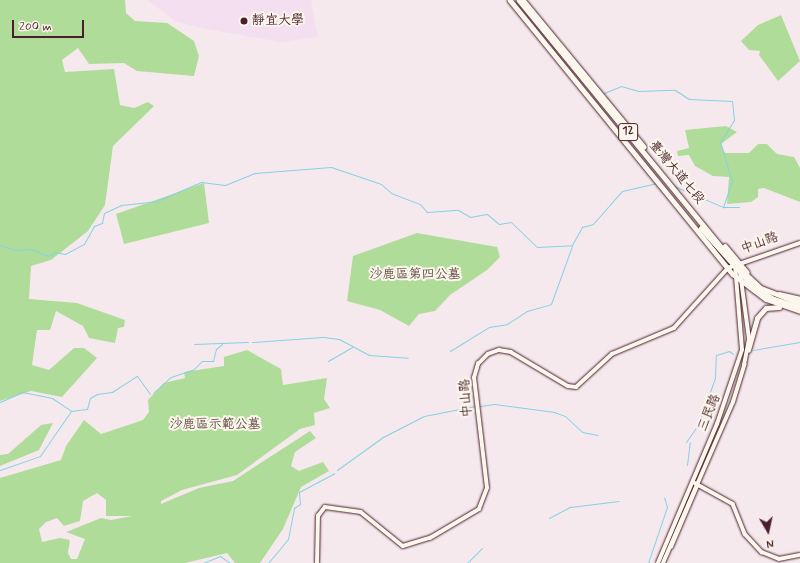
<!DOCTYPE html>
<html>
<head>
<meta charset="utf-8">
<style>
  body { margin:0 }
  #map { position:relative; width:800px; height:563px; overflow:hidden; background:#f6e9ee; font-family:Mynerve,"LXGW WenKai TC",sans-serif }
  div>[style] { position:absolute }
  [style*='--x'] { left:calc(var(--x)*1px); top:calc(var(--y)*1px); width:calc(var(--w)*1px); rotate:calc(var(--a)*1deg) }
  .built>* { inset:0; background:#f3dff0 }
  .green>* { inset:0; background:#b0dc9a }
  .stream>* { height:1px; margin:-0.5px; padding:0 0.5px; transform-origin:0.5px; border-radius:0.5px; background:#85d2e4 }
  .roads { filter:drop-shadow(0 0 1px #4a1f2b) drop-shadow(0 0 1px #4a1f2b) }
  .tertiary>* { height:3.5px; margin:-1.75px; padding:0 1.75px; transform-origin:1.75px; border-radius:1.75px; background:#fbf7ec }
  .primary>* { height:4.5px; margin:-2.25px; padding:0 2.25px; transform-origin:2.25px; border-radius:2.25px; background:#fbf7ec }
  .dots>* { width:11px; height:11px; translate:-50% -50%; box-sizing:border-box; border:2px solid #fbf7ec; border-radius:50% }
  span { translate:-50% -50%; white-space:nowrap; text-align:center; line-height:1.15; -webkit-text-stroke:4px #fbf7ec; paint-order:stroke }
  .shield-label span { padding:1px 3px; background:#fbf7ec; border:1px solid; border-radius:3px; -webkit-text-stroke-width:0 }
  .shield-label { font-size:12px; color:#4a1f2b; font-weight:700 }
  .poi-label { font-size:13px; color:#4a1f2b }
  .left { translate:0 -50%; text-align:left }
  .street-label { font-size:13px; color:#4a1f2b }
  .park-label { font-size:13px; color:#644e47 }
  .north { position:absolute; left:748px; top:511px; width:40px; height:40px; -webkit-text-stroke:3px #fbf7ec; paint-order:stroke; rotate:171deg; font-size:11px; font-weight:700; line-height:16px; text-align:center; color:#4a1f2b }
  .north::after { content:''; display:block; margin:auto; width:14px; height:18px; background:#4a1f2b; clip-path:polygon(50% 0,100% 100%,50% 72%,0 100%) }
  .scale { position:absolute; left:12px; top:20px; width:72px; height:18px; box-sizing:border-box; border:2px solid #4a1f2b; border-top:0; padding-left:5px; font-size:12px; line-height:14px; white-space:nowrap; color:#4a1f2b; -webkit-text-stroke:3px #fbf7ec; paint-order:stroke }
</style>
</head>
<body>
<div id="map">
  <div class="built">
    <div style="clip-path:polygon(147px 0,314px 0,311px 2px,318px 37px,281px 42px,201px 28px,175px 21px)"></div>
  </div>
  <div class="green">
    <div style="clip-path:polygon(0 0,125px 0,126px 13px,135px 21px,167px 23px,194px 41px,199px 56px,194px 76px,137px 71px,124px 63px,89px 64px,78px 48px,62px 60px,65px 72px,114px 69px,120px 105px,134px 108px,148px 102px,154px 106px,113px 146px,105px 205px,88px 231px,51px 260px,31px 266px,29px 299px,77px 303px,125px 320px,124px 327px,118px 328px,115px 343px,89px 338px,83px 326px,56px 311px,50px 330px,37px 330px,32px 365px,49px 370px,74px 348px,84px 348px,97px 358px,62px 397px,31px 391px,0 401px)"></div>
    <div style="clip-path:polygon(781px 15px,800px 61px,778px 81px,759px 55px,760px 51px,749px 50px,741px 41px,758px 25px)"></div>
    <div style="clip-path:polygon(726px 126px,737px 132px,721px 144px,725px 153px,749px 153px,758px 144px,767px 144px,777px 154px,794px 157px,800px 168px,800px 202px,764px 188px,758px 189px,758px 197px,751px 202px,727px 204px,729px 177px,713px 176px,695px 166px,689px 155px,678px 156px,677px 151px,689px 148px,685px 130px)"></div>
    <div style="clip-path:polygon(204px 183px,209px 223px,124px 244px,116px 214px)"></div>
    <div style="clip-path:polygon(417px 233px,497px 247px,500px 257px,487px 270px,450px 295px,435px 311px,419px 314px,409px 326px,380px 310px,347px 301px,353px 256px)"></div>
    <div style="clip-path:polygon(evenodd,247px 350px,281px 369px,283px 385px,327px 378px,324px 399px,330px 408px,314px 413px,315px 425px,300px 429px,237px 475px,182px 490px,161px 501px,161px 504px,199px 488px,233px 481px,310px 431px,316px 438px,295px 452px,291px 466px,299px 471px,323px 462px,329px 471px,301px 487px,283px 529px,260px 563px,235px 563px,227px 553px,185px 563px,0 563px,0 478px,61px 460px,66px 446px,84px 420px,101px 434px,143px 420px,149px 412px,148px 400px,164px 383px,185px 378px,184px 372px,224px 366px,224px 357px,247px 350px,97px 493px,106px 500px,106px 516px,132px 516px,111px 520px,101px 518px,66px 532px,85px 539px,77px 559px,71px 559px,68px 553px,70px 540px,60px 538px,42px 542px,39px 529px,46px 522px,57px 518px,64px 526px,80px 521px,83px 501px,97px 493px)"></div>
    <div style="clip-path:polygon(53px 423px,39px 450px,0 466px,0 455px,8px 454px,41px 425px)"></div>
  </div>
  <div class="stream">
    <div style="--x:604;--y:93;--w:18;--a:-22"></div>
    <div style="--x:621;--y:86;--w:18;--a:16"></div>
    <div style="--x:638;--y:91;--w:37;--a:-2"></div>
    <div style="--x:675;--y:90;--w:17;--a:33"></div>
    <div style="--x:689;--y:99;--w:43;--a:2.7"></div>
    <div style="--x:732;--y:101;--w:19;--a:84"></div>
    <div style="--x:734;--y:120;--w:26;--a:122"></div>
    <div style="--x:720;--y:142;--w:41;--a:72.9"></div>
    <div style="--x:732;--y:181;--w:28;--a:109"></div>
    <div style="--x:723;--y:207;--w:16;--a:0"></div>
    <div style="--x:674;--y:186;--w:53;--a:23.2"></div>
    <div style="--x:0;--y:245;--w:16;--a:18"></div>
    <div style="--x:15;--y:250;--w:16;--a:-4"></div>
    <div style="--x:31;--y:249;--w:18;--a:22"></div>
    <div style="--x:48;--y:256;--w:8;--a:-30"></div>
    <div style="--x:55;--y:252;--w:10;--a:11"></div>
    <div style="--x:65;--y:254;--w:21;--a:-28"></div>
    <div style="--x:84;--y:244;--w:21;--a:-61"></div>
    <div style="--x:94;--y:226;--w:9;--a:-21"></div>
    <div style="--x:102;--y:223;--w:10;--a:-79"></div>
    <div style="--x:104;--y:213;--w:19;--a:-25"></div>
    <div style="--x:121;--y:205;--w:36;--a:-6"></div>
    <div style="--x:157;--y:201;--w:48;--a:-23.4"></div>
    <div style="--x:201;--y:182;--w:24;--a:7"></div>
    <div style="--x:225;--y:185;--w:32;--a:-22"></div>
    <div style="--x:255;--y:173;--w:76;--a:-4.5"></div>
    <div style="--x:331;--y:167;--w:53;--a:18.8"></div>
    <div style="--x:381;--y:184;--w:13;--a:42"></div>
    <div style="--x:391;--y:193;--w:31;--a:21"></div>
    <div style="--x:420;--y:204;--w:11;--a:49"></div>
    <div style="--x:427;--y:212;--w:31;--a:-4"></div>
    <div style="--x:458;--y:210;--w:14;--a:30"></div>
    <div style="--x:470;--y:217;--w:17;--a:-10"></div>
    <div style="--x:487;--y:214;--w:16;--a:40"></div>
    <div style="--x:499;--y:224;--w:12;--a:-9"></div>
    <div style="--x:511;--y:222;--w:36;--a:44"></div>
    <div style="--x:537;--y:247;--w:35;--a:-3"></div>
    <div style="--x:572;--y:245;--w:21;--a:-61"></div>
    <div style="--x:582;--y:227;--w:11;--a:-15"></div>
    <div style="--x:593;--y:224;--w:44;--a:-48.7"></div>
    <div style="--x:622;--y:191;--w:36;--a:-13"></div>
    <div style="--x:252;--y:342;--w:71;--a:-4"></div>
    <div style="--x:323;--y:337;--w:16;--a:7"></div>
    <div style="--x:339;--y:339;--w:34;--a:28"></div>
    <div style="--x:369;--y:355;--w:39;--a:4"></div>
    <div style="--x:194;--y:344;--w:54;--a:-2.1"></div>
    <div style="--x:753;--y:350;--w:48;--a:-9.7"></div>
    <div style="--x:450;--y:351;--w:46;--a:-31.6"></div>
    <div style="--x:489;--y:327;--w:18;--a:-9"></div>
    <div style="--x:507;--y:324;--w:24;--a:-33"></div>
    <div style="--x:527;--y:311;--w:25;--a:-16"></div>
    <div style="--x:551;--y:304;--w:62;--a:-70.1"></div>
    <div style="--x:328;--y:361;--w:28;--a:-30"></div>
    <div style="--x:153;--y:393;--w:24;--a:-42"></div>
    <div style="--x:171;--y:377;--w:24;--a:-19"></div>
    <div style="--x:194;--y:369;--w:11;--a:-45"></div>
    <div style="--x:202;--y:361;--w:11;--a:0"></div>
    <div style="--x:213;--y:361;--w:12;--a:-76"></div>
    <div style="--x:216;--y:349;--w:8;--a:-40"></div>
    <div style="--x:0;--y:402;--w:24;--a:-24"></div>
    <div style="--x:22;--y:392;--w:31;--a:11"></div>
    <div style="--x:52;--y:398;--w:23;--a:34"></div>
    <div style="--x:480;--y:406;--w:14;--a:-8"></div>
    <div style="--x:494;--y:404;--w:61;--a:7.6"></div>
    <div style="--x:554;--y:412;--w:12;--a:20"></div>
    <div style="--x:565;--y:416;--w:23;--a:43"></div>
    <div style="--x:582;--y:432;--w:16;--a:11"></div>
    <div style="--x:686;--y:442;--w:21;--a:-55"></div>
    <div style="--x:698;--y:425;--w:50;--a:-70.1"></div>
    <div style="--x:715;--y:378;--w:23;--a:-88"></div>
    <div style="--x:716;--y:355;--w:14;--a:-17"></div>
    <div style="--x:729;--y:351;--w:5;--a:37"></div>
    <div style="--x:687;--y:465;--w:23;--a:-83"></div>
    <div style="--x:0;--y:470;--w:42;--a:-19.3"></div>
    <div style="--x:40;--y:456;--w:55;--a:-55.4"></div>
    <div style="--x:71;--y:411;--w:16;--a:-7"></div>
    <div style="--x:87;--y:409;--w:11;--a:-75"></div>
    <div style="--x:90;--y:398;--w:8;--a:-30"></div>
    <div style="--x:97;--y:394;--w:15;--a:-8"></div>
    <div style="--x:112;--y:392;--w:30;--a:-33"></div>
    <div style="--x:137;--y:376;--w:22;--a:54"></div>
    <div style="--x:337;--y:470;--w:57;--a:-35.7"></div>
    <div style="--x:383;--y:437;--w:46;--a:-27.1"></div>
    <div style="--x:424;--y:416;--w:52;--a:-11.1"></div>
    <div style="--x:549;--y:518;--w:24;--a:-28"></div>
    <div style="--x:570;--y:507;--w:49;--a:-7"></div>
    <div style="--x:203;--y:563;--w:18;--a:-22"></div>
    <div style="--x:220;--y:556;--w:12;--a:35"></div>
    <div style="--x:268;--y:563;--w:31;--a:-50"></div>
    <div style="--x:288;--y:539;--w:32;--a:-79"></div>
    <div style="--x:294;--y:508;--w:7;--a:-34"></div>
    <div style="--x:300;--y:504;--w:12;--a:-95"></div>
    <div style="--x:299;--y:492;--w:40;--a:-28"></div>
    <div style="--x:467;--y:563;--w:21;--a:-45"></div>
    <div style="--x:648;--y:563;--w:59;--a:-71.3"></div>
    <div style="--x:667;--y:507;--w:10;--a:-107"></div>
  </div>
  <div class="roads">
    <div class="tertiary">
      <div style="--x:695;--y:483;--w:43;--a:28.9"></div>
      <div style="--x:733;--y:504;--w:32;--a:68"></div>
      <div style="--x:745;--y:534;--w:25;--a:47"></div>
      <div style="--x:762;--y:552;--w:18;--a:22"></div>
      <div style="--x:779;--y:559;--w:21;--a:-11"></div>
      <div style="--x:671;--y:547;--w:66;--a:-66.9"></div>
      <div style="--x:317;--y:563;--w:47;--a:-88.8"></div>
      <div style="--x:318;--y:516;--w:11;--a:-52"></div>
      <div style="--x:325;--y:507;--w:36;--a:8"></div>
      <div style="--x:361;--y:512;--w:54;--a:39"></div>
      <div style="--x:403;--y:546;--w:28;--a:-17"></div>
      <div style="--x:430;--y:538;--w:57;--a:-30.6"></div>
      <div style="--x:479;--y:509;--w:22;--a:-69"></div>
      <div style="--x:487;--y:488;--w:111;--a:-96.7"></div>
      <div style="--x:474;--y:378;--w:15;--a:-74"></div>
      <div style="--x:478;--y:364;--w:14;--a:-45"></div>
      <div style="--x:488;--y:354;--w:12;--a:-20"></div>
      <div style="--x:499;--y:350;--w:12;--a:9"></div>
      <div style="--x:511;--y:352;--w:66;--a:30.8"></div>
      <div style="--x:568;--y:386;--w:8;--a:7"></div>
      <div style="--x:576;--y:387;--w:49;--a:-42.5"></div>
      <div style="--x:612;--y:354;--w:67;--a:-22.8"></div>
      <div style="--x:674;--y:328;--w:81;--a:-48"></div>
      <div style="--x:728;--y:268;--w:76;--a:-19.1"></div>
      <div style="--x:658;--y:563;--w:151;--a:-67"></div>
      <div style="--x:717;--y:424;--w:78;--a:-71.3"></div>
      <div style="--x:742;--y:350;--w:85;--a:-94.7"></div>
      <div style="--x:663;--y:563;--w:176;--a:-66.5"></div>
      <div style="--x:733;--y:402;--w:39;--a:-73"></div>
      <div style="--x:744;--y:365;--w:26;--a:-79"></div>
      <div style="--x:749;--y:339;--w:68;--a:-97.7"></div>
    </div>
    <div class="primary">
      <div style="--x:510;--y:0;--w:353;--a:50.9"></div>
      <div style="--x:733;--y:274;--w:41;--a:37.1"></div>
      <div style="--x:766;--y:299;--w:36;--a:19"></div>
      <div style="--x:519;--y:0;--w:341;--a:50.7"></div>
      <div style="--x:735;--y:264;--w:35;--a:43"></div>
      <div style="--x:761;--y:288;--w:42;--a:21"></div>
      <div style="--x:523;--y:0;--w:190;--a:50.5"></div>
      <div style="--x:701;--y:228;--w:79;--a:48.1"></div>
      <div style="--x:754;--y:287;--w:23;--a:31"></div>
      <div style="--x:774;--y:299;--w:27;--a:17"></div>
      <div style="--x:725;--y:246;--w:34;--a:50"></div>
      <div style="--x:779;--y:294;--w:22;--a:13"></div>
      <div style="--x:748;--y:350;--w:33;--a:-74"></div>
      <div style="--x:757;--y:318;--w:13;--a:-48"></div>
      <div style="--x:766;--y:308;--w:13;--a:-4"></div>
    </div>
  </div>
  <div class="dots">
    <div style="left:244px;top:21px;background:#4a1f2b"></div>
  </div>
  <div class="shield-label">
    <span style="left:628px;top:132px">12</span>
  </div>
  <div class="poi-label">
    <span class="left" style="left:252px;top:21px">靜宜大學</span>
  </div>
  <div class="street-label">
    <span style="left:676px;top:173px;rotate:50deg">臺灣大道七段</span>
    <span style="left:760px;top:244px;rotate:-20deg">中山路</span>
    <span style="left:467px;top:398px;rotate:-94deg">中山路</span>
    <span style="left:710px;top:413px;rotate:-68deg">三民路</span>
  </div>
  <div class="park-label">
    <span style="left:415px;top:275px">沙鹿區第四公墓</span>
    <span style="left:215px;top:425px">沙鹿區示範公墓</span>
  </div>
  <div class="north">N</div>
  <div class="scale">200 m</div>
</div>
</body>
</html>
